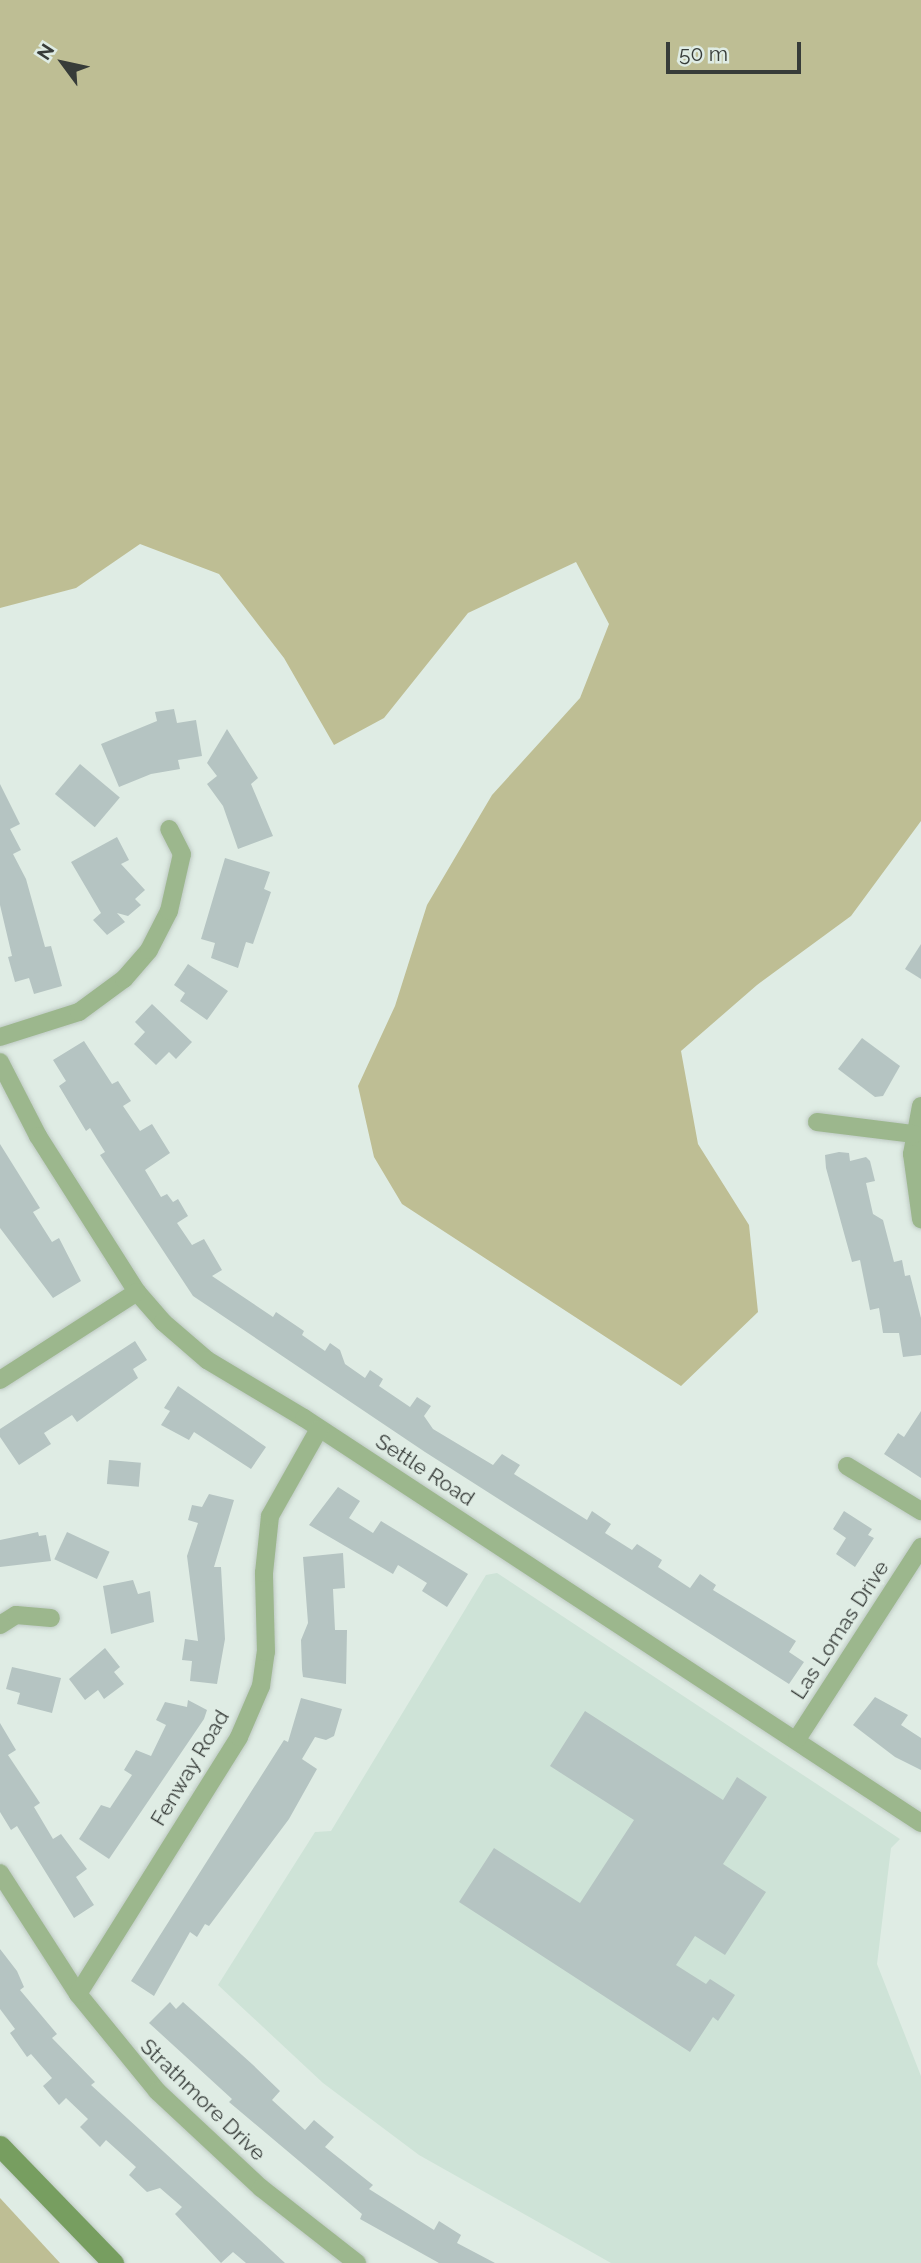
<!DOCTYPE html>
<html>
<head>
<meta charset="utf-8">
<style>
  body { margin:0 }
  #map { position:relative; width:921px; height:2263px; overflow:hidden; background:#dfece4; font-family:Raleway,sans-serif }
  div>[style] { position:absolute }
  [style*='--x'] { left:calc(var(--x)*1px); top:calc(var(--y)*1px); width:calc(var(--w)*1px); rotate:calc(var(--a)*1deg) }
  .built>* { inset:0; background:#cee3d7 }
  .green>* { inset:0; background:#bebe94 }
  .building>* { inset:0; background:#b5c4c2; transform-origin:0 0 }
  .roads { filter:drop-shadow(0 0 2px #bdc9c2) drop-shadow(0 0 2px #bdc9c2) }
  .street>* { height:18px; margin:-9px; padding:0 9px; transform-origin:9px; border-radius:9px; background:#9cb78d }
  .secondary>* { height:21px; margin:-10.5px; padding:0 10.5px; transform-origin:10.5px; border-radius:10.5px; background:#779e60 }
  span { translate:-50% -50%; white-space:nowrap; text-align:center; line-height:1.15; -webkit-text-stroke:6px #dfece4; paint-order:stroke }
  .street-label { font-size:21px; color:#373c39 }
  .north { position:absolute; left:28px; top:28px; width:70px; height:70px; -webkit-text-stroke:5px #dfece4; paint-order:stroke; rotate:303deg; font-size:19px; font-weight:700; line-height:28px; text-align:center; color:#373c39 }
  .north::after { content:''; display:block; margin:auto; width:24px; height:32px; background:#373c39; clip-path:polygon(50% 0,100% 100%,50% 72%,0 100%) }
  .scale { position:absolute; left:666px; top:42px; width:135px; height:32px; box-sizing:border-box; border:4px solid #373c39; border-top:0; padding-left:9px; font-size:21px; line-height:24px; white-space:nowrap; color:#373c39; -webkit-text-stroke:5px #dfece4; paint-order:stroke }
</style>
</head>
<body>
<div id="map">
  <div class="built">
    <div style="clip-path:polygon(497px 1573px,900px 1839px,891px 1848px,877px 1964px,921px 2076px,921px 2263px,611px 2263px,419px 2155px,323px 2083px,218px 1985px,315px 1832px,331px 1831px,486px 1575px)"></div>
  </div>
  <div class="green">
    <div style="clip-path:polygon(0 0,921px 0,921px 821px,851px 916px,757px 985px,681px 1051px,698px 1144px,749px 1225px,758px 1312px,681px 1386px,402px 1204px,374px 1157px,358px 1086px,395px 1006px,427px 905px,492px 795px,580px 698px,609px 624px,576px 562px,468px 613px,384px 718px,334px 745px,284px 658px,219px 574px,140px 544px,76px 588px,0 608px)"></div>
    <div style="clip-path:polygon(0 2198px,60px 2263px,0 2263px)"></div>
  </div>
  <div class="building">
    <div style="clip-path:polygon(174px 709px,177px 723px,196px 720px,202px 756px,178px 760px,180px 769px,151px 774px,119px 787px,101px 744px,157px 721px,155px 712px)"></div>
    <div style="clip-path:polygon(227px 729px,258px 778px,251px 784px,273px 836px,238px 849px,223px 806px,207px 784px,217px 776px,207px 763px)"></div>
    <div style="left:80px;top:764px;width:52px;height:39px;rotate:40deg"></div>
    <div style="clip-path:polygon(0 784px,20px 824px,10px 829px,21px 850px,13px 854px,26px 879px,45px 947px,51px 946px,62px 986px,34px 994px,29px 978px,15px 982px,8px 957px,12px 956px,0 905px)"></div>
    <div style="clip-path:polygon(117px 837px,129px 860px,121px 864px,145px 890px,135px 899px,141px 905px,128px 916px,117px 913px,125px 922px,107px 935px,93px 920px,101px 913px,71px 862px)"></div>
    <div style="clip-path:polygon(225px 858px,270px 872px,264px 889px,271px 892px,253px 944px,246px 942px,238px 968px,211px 958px,215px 943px,201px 939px)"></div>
    <div style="clip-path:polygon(921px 944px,921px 979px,905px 969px)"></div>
    <div style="clip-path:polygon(188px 964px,228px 991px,207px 1020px,180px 1001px,185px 993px,174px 985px)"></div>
    <div style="clip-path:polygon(152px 1004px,192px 1042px,176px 1059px,169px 1052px,156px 1065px,134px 1044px,145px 1032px,135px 1022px)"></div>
    <div style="clip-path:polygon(862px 1038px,900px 1066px,883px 1096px,875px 1097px,838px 1069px)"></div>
    <div style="clip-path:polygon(84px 1041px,112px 1084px,118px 1081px,131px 1101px,123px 1106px,140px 1131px,152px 1124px,170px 1153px,145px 1170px,161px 1197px,167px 1194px,173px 1202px,178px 1199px,181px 1204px,188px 1216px,177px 1223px,192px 1245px,204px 1239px,222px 1270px,212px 1276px,273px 1317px,276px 1312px,304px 1331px,302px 1335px,325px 1351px,330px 1343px,340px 1350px,345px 1364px,365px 1378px,370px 1370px,383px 1379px,379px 1386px,410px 1407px,417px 1397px,431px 1406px,424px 1416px,433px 1429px,493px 1465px,502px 1454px,520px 1465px,514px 1474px,587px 1520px,592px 1511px,611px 1524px,605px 1533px,632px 1550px,637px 1544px,662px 1560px,658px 1567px,690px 1588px,700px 1574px,716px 1585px,713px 1590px,796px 1641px,789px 1652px,804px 1662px,789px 1684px,425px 1452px,193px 1296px,100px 1155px,105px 1152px,90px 1128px,86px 1131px,59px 1086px,66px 1081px,53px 1060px)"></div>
    <div style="clip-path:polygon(0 1144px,40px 1208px,33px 1212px,52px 1242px,59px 1238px,81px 1281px,53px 1298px,0 1228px)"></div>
    <div style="clip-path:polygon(839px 1152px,849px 1153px,850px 1161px,866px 1157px,870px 1161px,875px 1181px,866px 1183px,873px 1214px,883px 1220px,894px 1262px,902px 1260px,905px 1276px,910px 1275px,921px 1318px,921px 1355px,903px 1357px,899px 1333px,883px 1333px,879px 1308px,870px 1310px,860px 1260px,852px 1262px,826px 1168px,825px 1155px)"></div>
    <div style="clip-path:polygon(135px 1341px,147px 1360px,133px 1369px,138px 1378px,77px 1422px,72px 1415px,44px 1433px,51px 1444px,19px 1465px,0 1437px,0 1429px)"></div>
    <div style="clip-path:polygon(178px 1386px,266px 1447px,251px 1469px,194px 1432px,189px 1440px,161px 1425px,170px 1411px,164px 1408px)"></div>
    <div style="clip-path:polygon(921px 1411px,921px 1478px,884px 1454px,898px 1433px,904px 1437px)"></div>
    <div style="left:109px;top:1460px;width:32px;height:24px;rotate:5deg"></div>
    <div style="clip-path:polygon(338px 1487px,360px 1501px,349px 1518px,373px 1533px,381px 1521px,468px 1574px,447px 1607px,422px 1591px,427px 1583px,398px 1565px,393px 1574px,309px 1525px)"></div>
    <div style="clip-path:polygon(209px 1494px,234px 1500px,214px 1567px,221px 1567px,225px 1639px,217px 1684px,190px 1681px,192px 1661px,182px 1660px,185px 1639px,198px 1641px,187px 1556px,198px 1523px,188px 1520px,192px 1505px,202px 1507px)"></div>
    <div style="clip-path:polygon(844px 1511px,872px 1529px,868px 1535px,874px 1538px,855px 1567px,836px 1554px,846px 1538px,833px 1529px)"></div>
    <div style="clip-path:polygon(38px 1532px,39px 1536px,46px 1535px,51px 1561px,0 1567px,0 1540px)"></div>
    <div style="left:67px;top:1532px;width:47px;height:30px;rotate:25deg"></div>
    <div style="clip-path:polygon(343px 1553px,345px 1588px,333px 1589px,335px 1630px,347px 1630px,346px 1684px,303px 1677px,302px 1669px,301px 1640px,308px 1623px,303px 1557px)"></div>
    <div style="clip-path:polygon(133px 1580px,138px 1594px,150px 1591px,154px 1622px,111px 1634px,103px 1586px)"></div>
    <div style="clip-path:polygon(105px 1648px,120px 1667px,114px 1672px,124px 1684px,104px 1699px,98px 1690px,85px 1700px,69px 1679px)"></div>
    <div style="clip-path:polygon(12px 1667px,61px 1678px,52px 1713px,17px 1704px,20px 1693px,6px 1689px)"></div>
    <div style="clip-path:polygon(875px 1697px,908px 1715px,901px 1725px,921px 1738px,921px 1770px,895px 1757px,853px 1725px)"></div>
    <div style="clip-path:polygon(301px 1698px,342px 1709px,334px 1736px,326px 1740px,315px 1737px,302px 1759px,317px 1769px,289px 1819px,209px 1926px,205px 1924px,197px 1937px,190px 1932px,154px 1996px,131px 1981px,284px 1740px,288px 1742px)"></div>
    <div style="clip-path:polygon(188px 1700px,207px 1710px,204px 1719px,109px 1859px,79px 1839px,101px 1805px,110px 1808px,132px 1775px,124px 1770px,136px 1750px,151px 1756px,166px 1725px,156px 1720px,165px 1702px,187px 1707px)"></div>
    <div style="clip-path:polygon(585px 1711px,723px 1800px,737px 1777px,767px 1797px,723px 1864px,766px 1892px,725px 1955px,695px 1936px,676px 1965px,706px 1984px,710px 1979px,735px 1995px,718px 2021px,713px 2017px,690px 2052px,459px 1902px,494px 1848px,580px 1903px,634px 1820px,550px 1766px)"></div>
    <div style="clip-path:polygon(0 1723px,16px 1750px,8px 1755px,40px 1803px,34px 1807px,53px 1839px,61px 1834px,87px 1869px,76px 1877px,94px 1905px,74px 1918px,17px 1826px,11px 1830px,0 1812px)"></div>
    <div style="clip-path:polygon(0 1949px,17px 1971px,24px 1987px,20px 1990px,57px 2034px,52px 2038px,95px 2082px,91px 2085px,285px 2263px,246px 2263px,233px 2252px,221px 2263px,175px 2214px,182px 2207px,160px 2188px,147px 2192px,129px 2175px,136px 2167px,106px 2140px,100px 2147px,80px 2127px,88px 2119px,66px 2098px,59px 2105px,43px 2086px,52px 2078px,31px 2054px,27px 2057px,10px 2033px,15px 2029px,0 2009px)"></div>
    <div style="clip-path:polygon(170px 2002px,176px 2009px,183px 2002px,252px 2064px,280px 2091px,272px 2100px,305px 2130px,314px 2120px,334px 2137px,325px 2147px,373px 2185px,369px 2189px,434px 2230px,439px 2221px,461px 2235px,457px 2243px,495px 2263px,439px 2263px,360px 2219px,362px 2214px,229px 2102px,232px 2099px,149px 2023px)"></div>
  </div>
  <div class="roads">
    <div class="street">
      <div style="--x:0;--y:1037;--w:83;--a:-17.6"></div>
      <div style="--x:79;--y:1012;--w:56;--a:-36.3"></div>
      <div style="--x:124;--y:979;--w:38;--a:-49"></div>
      <div style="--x:149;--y:950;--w:44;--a:-62.9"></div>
      <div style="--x:169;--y:911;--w:58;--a:-77.2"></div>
      <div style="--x:182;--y:854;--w:28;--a:-117"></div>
      <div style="--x:0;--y:1062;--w:83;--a:62.8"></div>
      <div style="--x:38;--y:1136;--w:185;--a:57.6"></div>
      <div style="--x:137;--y:1292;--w:40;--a:49"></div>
      <div style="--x:163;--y:1322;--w:58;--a:40.8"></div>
      <div style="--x:207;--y:1360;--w:113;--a:30.9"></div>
      <div style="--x:304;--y:1418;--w:738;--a:33.28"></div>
      <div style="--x:921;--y:1106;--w:49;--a:100.6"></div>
      <div style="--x:912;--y:1154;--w:66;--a:82.1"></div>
      <div style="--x:817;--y:1122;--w:98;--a:7.1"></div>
      <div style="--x:0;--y:1380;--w:163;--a:-32.7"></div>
      <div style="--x:847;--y:1466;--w:87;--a:31.3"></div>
      <div style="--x:0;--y:1625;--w:19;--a:-32"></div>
      <div style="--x:16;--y:1615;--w:35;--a:5"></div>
      <div style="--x:797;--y:1739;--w:229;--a:-57.1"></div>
      <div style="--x:0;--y:1873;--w:144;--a:57.2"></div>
      <div style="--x:78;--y:1994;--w:125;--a:50.8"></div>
      <div style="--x:157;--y:2091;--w:142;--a:43"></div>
      <div style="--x:261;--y:2188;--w:122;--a:38"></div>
      <div style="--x:78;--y:1994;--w:303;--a:-57.9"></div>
      <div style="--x:239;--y:1737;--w:56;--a:-66.7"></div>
      <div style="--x:261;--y:1686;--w:34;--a:-82"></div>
      <div style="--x:266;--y:1652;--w:79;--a:-91.5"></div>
      <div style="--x:264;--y:1573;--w:57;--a:-84"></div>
      <div style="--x:270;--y:1516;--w:100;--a:-60.6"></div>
    </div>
    <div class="secondary">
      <div style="--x:0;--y:2146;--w:163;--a:46"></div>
    </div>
  </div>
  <div class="street-label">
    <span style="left:425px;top:1470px;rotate:33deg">Settle Road</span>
    <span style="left:840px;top:1630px;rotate:-57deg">Las Lomas Drive</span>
    <span style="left:190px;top:1768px;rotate:-59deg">Fenway Road</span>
    <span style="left:203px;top:2100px;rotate:44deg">Strathmore Drive</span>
  </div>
  <div class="north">N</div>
  <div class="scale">50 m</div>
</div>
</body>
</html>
